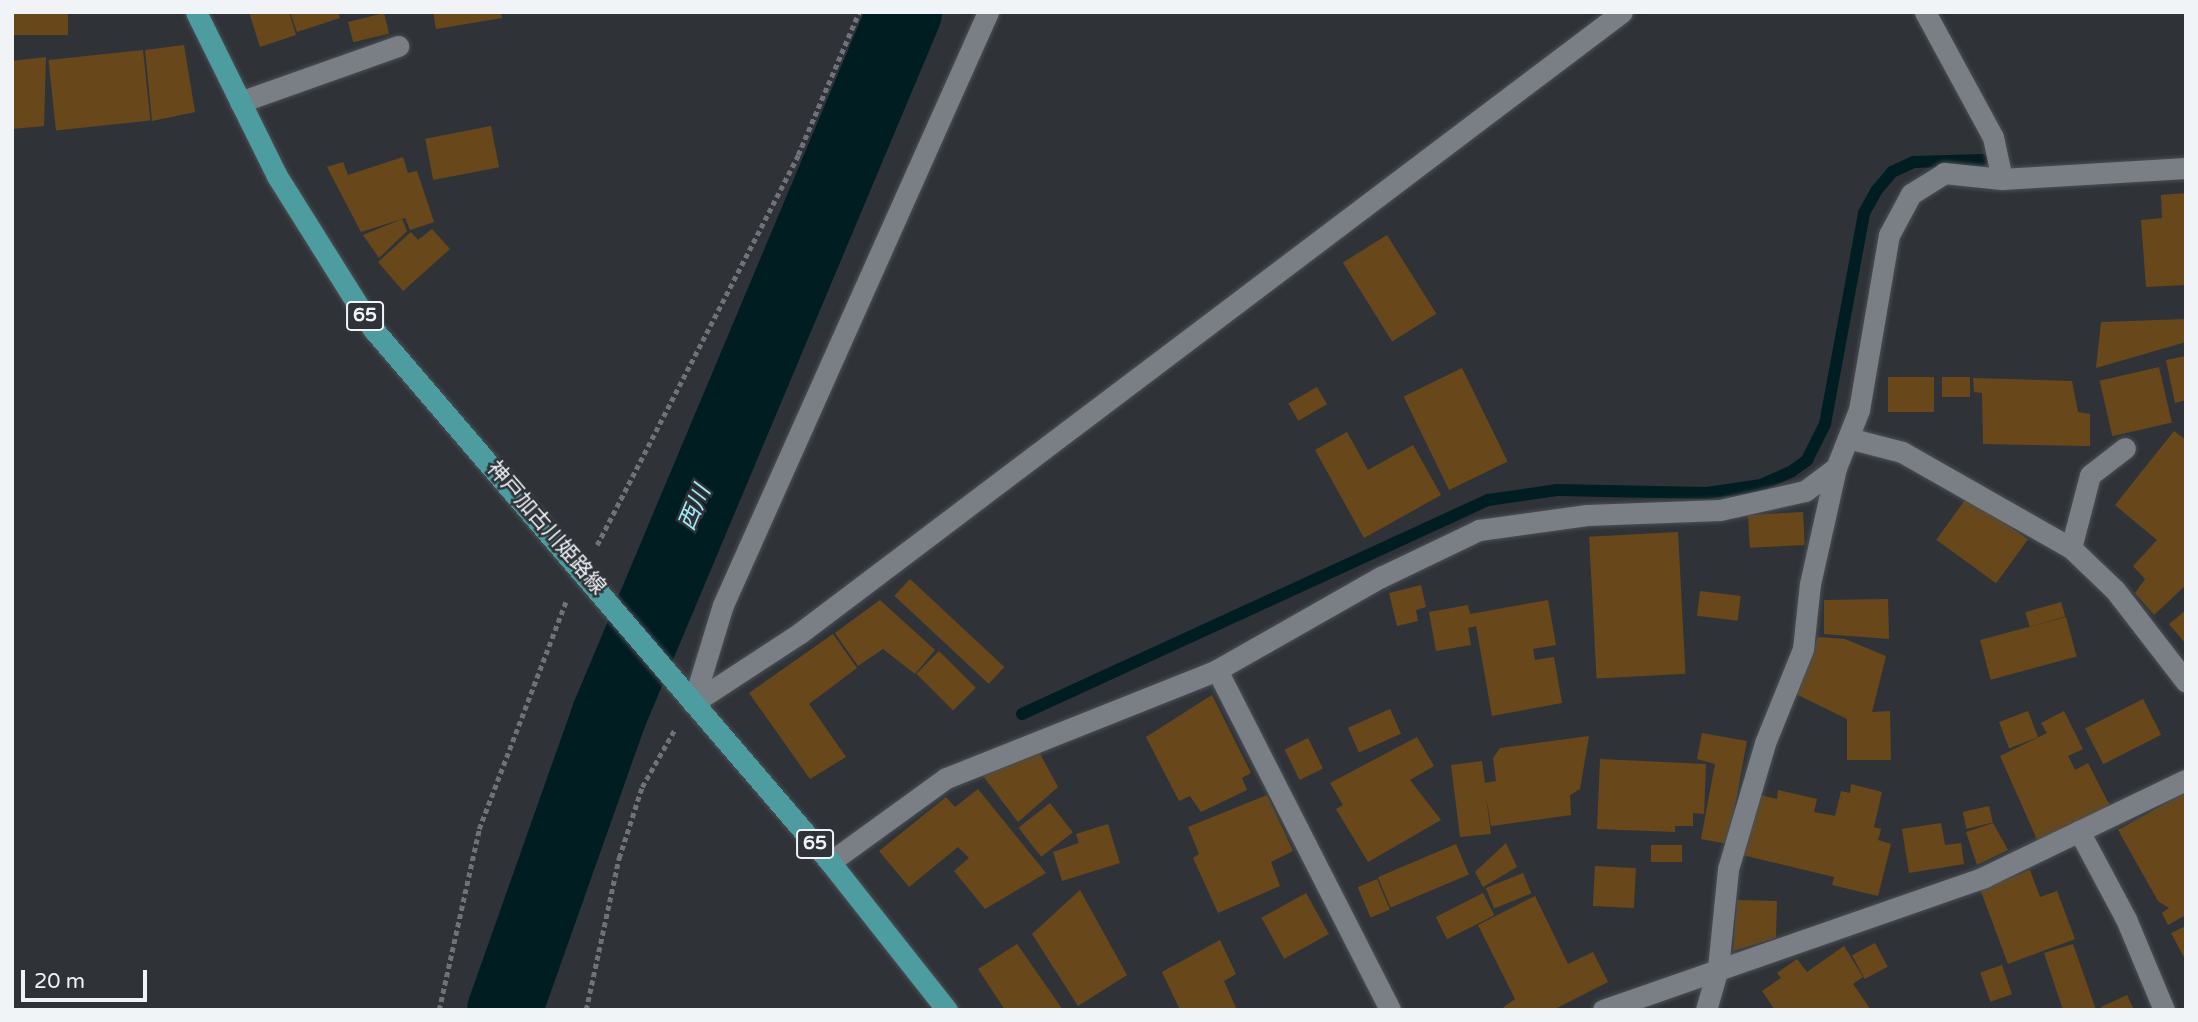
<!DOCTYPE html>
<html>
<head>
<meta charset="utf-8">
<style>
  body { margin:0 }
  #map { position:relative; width:2198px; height:1022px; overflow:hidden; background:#2f3338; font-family:"Varela Round","Noto Sans JP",sans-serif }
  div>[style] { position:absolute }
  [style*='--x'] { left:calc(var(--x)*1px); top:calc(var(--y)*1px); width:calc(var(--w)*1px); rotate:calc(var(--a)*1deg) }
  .stream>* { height:12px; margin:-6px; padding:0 6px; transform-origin:6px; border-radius:6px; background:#001d22 }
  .river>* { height:75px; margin:-37.5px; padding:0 37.5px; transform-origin:37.5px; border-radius:37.5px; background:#001d22 }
  .building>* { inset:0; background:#68481a; transform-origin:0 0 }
  .path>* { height:4.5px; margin-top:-2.25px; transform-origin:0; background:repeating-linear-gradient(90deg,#6f7377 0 5px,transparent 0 8.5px) }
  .roads { filter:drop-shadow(0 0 2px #4b4f53) drop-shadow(0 0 2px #4b4f53) }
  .minor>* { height:21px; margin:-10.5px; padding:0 10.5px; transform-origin:10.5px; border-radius:10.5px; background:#7a7f85 }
  .major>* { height:21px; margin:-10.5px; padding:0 10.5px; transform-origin:10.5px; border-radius:10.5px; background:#4c9ca0 }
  span { translate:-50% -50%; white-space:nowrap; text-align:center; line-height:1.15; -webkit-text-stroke:5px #2f3338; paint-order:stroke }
  .shield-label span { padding:2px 5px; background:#2f3338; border:2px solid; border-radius:5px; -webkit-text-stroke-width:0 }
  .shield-label { font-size:19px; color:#f1f4f7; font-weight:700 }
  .street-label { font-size:21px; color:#f1f4f7 }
  .water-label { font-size:23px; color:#a0e9f6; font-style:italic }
  .frame { position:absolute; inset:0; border:14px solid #f1f4f7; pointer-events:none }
  .scale { position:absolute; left:21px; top:970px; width:126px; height:32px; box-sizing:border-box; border:4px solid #f1f4f7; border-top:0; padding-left:9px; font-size:21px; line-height:24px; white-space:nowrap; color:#f1f4f7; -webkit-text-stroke:5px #2f3338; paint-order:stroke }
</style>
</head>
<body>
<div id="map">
  <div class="stream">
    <div style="--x:1022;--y:714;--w:513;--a:-24.67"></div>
    <div style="--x:1488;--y:500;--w:70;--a:-8.2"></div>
    <div style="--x:1557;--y:490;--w:150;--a:1.1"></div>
    <div style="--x:1707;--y:493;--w:55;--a:-8.4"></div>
    <div style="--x:1761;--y:485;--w:34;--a:-24"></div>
    <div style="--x:1792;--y:471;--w:19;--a:-36"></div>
    <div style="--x:1807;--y:460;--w:40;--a:-63.4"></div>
    <div style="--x:1825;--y:424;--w:215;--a:-79.5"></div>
    <div style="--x:1864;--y:213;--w:26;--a:-61"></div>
    <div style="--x:1877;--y:190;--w:23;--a:-50"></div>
    <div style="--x:1892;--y:172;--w:23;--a:-25"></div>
    <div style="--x:1913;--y:162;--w:69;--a:-1.7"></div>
  </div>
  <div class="river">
    <div style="--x:504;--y:1010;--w:312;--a:-70.5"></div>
    <div style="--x:608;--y:716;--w:764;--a:-67.2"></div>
  </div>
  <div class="building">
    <div style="left:12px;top:12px;width:56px;height:23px"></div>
    <div style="clip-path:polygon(249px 12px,289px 12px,296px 35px,260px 47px)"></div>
    <div style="clip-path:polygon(290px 12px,338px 12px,340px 18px,297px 32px)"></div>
    <div style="clip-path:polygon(433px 12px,501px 12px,502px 18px,436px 29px)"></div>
    <div style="left:384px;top:13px;width:21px;height:37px;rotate:76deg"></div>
    <div style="clip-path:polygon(184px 45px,195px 112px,152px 121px,145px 50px)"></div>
    <div style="left:143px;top:50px;width:71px;height:95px;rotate:84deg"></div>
    <div style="clip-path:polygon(46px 57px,44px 126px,12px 129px,12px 61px)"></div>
    <div style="left:491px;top:126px;width:42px;height:67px;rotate:79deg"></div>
    <div style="clip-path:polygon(403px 157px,408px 173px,417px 171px,434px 222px,410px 230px,405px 218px,361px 232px,327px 167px,343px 162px,348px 175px)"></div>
    <div style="clip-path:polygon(2186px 193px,2186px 285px,2146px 287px,2141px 220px,2162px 218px,2161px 195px)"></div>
    <div style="clip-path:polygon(402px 219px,407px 231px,379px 258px,363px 235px)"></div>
    <div style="clip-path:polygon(432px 229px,450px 249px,403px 291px,378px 262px,411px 232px,418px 240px)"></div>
    <div style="left:1387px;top:235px;width:93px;height:52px;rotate:58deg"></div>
    <div style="clip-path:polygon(2186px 319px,2186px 342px,2096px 368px,2101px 322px)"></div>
    <div style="clip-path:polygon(2186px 356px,2186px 400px,2175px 403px,2166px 360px)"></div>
    <div style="left:2159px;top:367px;width:57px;height:61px;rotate:77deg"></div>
    <div style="left:1462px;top:368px;width:104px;height:65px;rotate:64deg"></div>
    <div style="left:1888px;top:377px;width:46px;height:35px"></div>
    <div style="left:1942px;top:377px;width:28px;height:20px"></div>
    <div style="clip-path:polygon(1973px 378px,2072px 381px,2078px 412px,2090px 414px,2090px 446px,1983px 444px,1982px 393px,1974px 392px)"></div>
    <div style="left:1317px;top:387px;width:20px;height:33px;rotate:60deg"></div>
    <div style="clip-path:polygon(2174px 431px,2186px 440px,2186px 585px,2154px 615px,2135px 593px,2145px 579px,2133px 566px,2157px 540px,2115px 505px)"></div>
    <div style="clip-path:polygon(1347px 432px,1368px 470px,1413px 445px,1441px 495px,1364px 538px,1315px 450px)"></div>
    <div style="left:1968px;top:496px;width:74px;height:54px;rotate:36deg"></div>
    <div style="left:1803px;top:512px;width:33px;height:55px;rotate:87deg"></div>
    <div style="left:1678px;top:532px;width:142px;height:89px;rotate:87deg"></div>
    <div style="left:910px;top:579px;width:129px;height:23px;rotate:43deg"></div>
    <div style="clip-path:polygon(1421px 585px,1426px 607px,1416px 610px,1418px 621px,1397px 626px,1389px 593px)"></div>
    <div style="left:1700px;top:591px;width:41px;height:25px;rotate:7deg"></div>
    <div style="clip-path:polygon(1888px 599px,1889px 639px,1824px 634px,1824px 600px)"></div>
    <div style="clip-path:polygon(880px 600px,935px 650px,915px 674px,883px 649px,858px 666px,835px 633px)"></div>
    <div style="clip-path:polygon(1548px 600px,1556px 645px,1533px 649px,1535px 660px,1554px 657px,1562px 703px,1492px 716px,1476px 626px,1468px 628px,1471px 645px,1436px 651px,1429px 612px,1468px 605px,1470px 614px)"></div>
    <div style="left:2061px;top:602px;width:15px;height:37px;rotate:74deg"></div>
    <div style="clip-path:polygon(2186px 610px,2186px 644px,2169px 624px)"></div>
    <div style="left:2066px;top:617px;width:41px;height:89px;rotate:75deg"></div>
    <div style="clip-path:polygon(833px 634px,857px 668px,809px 704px,846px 757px,810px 779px,749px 693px)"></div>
    <div style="clip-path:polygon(1818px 637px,1845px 639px,1886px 656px,1872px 712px,1890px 711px,1891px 760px,1847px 760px,1847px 719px,1796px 694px)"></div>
    <div style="left:939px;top:651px;width:52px;height:32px;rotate:45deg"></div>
    <div style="clip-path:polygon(1212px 695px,1251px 773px,1242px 778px,1247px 790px,1201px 812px,1190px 796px,1179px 801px,1146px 737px)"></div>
    <div style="left:2143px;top:699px;width:40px;height:65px;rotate:63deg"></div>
    <div style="left:1390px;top:709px;width:27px;height:46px;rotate:66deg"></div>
    <div style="left:2028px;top:711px;width:28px;height:31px;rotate:69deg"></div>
    <div style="clip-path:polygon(2064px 711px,2083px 749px,2068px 756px,2075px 770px,2088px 763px,2111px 808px,2039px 844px,2000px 756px,2047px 733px,2041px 723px)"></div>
    <div style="clip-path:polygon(1702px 733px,1747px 741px,1728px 844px,1701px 839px,1715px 764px,1697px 759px)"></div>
    <div style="clip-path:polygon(1589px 736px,1580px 789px,1570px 795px,1571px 815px,1491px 826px,1486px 796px,1491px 834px,1460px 837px,1451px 765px,1482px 761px,1485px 783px,1496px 781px,1493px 758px,1500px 748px)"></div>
    <div style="clip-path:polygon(1417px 737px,1434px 766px,1410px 780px,1441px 820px,1368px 862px,1336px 809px,1343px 805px,1330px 783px)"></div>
    <div style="left:1308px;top:738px;width:34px;height:26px;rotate:64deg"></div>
    <div style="clip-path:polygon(1039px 752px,1058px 787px,1018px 822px,980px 772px)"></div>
    <div style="clip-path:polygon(1600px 759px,1706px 764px,1704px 814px,1693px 813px,1693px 826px,1675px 826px,1675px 832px,1597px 829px)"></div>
    <div style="clip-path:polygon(1851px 784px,1882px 792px,1874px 827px,1881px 829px,1878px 840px,1891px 844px,1878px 896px,1832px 885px,1834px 877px,1742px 855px,1756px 794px,1777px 799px,1778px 790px,1817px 799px,1814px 812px,1835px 816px,1841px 791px,1850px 793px)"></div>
    <div style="clip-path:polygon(978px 789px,1046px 873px,985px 909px,954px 871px,969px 858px,958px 847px,909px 887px,879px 851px,946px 797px,955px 807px)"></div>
    <div style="clip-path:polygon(2186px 792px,2186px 915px,2168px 925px,2162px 913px,2169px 908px,2158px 901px,2118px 830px)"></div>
    <div style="clip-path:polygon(1267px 795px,1293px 851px,1271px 862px,1280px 886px,1218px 913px,1193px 858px,1199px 854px,1188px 827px)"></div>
    <div style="left:1050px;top:803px;width:37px;height:40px;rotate:52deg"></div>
    <div style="left:1989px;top:806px;width:17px;height:27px;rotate:77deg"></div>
    <div style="clip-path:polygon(1941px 823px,1945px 845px,1961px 843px,1964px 864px,1909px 873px,1902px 829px)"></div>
    <div style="clip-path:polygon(1993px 823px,2008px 850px,1977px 865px,1966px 832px)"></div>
    <div style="clip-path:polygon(1108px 824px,1120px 863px,1062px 881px,1053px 852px,1079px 843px,1076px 834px)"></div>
    <div style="clip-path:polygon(1506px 843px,1517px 867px,1483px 887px,1475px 872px)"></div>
    <div style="left:1456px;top:844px;width:33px;height:85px;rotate:67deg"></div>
    <div style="left:1682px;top:845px;width:17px;height:31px;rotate:90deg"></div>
    <div style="left:1595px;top:866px;width:41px;height:40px;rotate:3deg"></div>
    <div style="clip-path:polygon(2030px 870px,2040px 897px,2057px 891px,2075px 939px,2008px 964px,1980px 889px)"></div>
    <div style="left:1523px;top:873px;width:22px;height:40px;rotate:68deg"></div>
    <div style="left:1377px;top:879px;width:33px;height:21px;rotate:67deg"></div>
    <div style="clip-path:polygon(1080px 890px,1127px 975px,1078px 1006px,1032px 934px)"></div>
    <div style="left:1306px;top:893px;width:47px;height:51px;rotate:61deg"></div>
    <div style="left:1483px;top:893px;width:25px;height:53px;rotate:63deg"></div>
    <div style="clip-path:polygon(1535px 896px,1568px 964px,1593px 952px,1608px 982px,1553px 1010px,1500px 1010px,1515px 999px,1478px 925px)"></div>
    <div style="clip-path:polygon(1737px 900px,1777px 901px,1776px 938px,1733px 951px)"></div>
    <div style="clip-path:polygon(2186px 926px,2186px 961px,2171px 933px)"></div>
    <div style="clip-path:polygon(1220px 940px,1236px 974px,1224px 981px,1237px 1010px,1180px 1010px,1162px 972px)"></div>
    <div style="left:1875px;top:943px;width:27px;height:26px;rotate:62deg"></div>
    <div style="clip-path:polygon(1017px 944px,1063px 1010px,1005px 1010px,978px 969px)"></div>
    <div style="clip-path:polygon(2073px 944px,2096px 1010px,2063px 1010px,2044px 953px)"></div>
    <div style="clip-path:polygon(1844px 946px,1863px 977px,1853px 984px,1871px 1010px,1775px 1010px,1762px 991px,1781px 978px,1777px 973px,1797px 959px,1807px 972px)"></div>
    <div style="left:2002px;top:965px;width:31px;height:23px;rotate:71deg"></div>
    <div style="clip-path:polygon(2127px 995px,2134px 1010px,2102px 1010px,2101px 1007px)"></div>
  </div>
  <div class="path">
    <div style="--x:597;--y:545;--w:439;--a:-62.7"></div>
    <div style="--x:798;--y:155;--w:155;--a:-66.9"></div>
    <div style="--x:439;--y:1010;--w:185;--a:-77.5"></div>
    <div style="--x:479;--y:829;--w:244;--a:-69.1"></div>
    <div style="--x:586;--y:1010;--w:156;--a:-77.8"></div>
    <div style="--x:619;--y:858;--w:75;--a:-72.1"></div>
    <div style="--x:642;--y:787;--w:67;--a:-60.4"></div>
  </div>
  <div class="roads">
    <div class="minor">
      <div style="--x:1925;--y:12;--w:142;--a:61.5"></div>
      <div style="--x:1993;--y:137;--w:43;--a:77.9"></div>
      <div style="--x:240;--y:102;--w:168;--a:-19.5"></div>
      <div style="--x:1848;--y:438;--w:56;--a:14.5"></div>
      <div style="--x:1902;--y:452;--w:194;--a:29.6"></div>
      <div style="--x:2071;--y:548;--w:61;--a:43.7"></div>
      <div style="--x:2115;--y:590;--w:116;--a:52.3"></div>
      <div style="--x:2071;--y:548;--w:75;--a:-75.4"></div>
      <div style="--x:2090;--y:475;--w:44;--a:-37.6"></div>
      <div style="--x:1217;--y:670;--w:381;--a:63"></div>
      <div style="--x:693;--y:703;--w:128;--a:-33.2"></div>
      <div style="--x:800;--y:633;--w:1030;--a:-37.07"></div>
      <div style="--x:693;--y:703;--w:102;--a:-73"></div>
      <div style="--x:723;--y:605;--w:650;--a:-65.92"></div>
      <div style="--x:2079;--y:831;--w:100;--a:61.9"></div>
      <div style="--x:2126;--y:919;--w:99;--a:67.3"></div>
      <div style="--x:830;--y:862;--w:143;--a:-35.9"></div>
      <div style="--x:946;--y:778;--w:292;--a:-21.7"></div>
      <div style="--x:1217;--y:670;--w:189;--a:-29.6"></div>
      <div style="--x:1381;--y:577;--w:109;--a:-25.6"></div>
      <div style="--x:1479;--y:530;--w:109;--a:-7.9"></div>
      <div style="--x:1587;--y:515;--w:133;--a:-2.2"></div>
      <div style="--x:1720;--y:510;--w:87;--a:-12.6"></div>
      <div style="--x:1805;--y:491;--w:39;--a:-37"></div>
      <div style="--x:1836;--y:468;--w:62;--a:-68.4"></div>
      <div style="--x:1859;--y:410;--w:178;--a:-80.3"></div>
      <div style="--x:1889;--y:235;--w:47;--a:-61.8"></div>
      <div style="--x:1911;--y:194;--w:39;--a:-32"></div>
      <div style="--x:1944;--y:173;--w:58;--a:5.9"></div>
      <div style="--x:2002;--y:179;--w:184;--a:-3.4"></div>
      <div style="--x:1603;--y:1010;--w:404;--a:-19.2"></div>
      <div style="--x:1984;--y:877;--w:224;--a:-25.7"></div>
      <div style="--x:1706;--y:1010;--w:44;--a:-74.1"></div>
      <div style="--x:1718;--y:968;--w:100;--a:-84.2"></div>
      <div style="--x:1728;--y:869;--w:131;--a:-73.6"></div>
      <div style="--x:1765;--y:743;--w:101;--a:-68"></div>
      <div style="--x:1803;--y:649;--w:65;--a:-83.9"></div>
      <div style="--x:1810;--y:584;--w:119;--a:-77.4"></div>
    </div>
    <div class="major">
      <div style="--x:196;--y:12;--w:183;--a:63.7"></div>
      <div style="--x:277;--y:176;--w:181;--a:57.9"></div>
      <div style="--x:373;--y:329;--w:702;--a:49.39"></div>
      <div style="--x:830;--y:862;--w:189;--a:51.7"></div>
    </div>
  </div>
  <div class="shield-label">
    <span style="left:365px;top:316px">65</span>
    <span style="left:815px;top:844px">65</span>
  </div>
  <div class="street-label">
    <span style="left:546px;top:528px;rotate:49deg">神戸加古川姫路線</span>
  </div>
  <div class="water-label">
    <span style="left:695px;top:508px;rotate:-67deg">西川</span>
  </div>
  <div class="frame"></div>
  <div class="scale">20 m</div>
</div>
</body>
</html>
